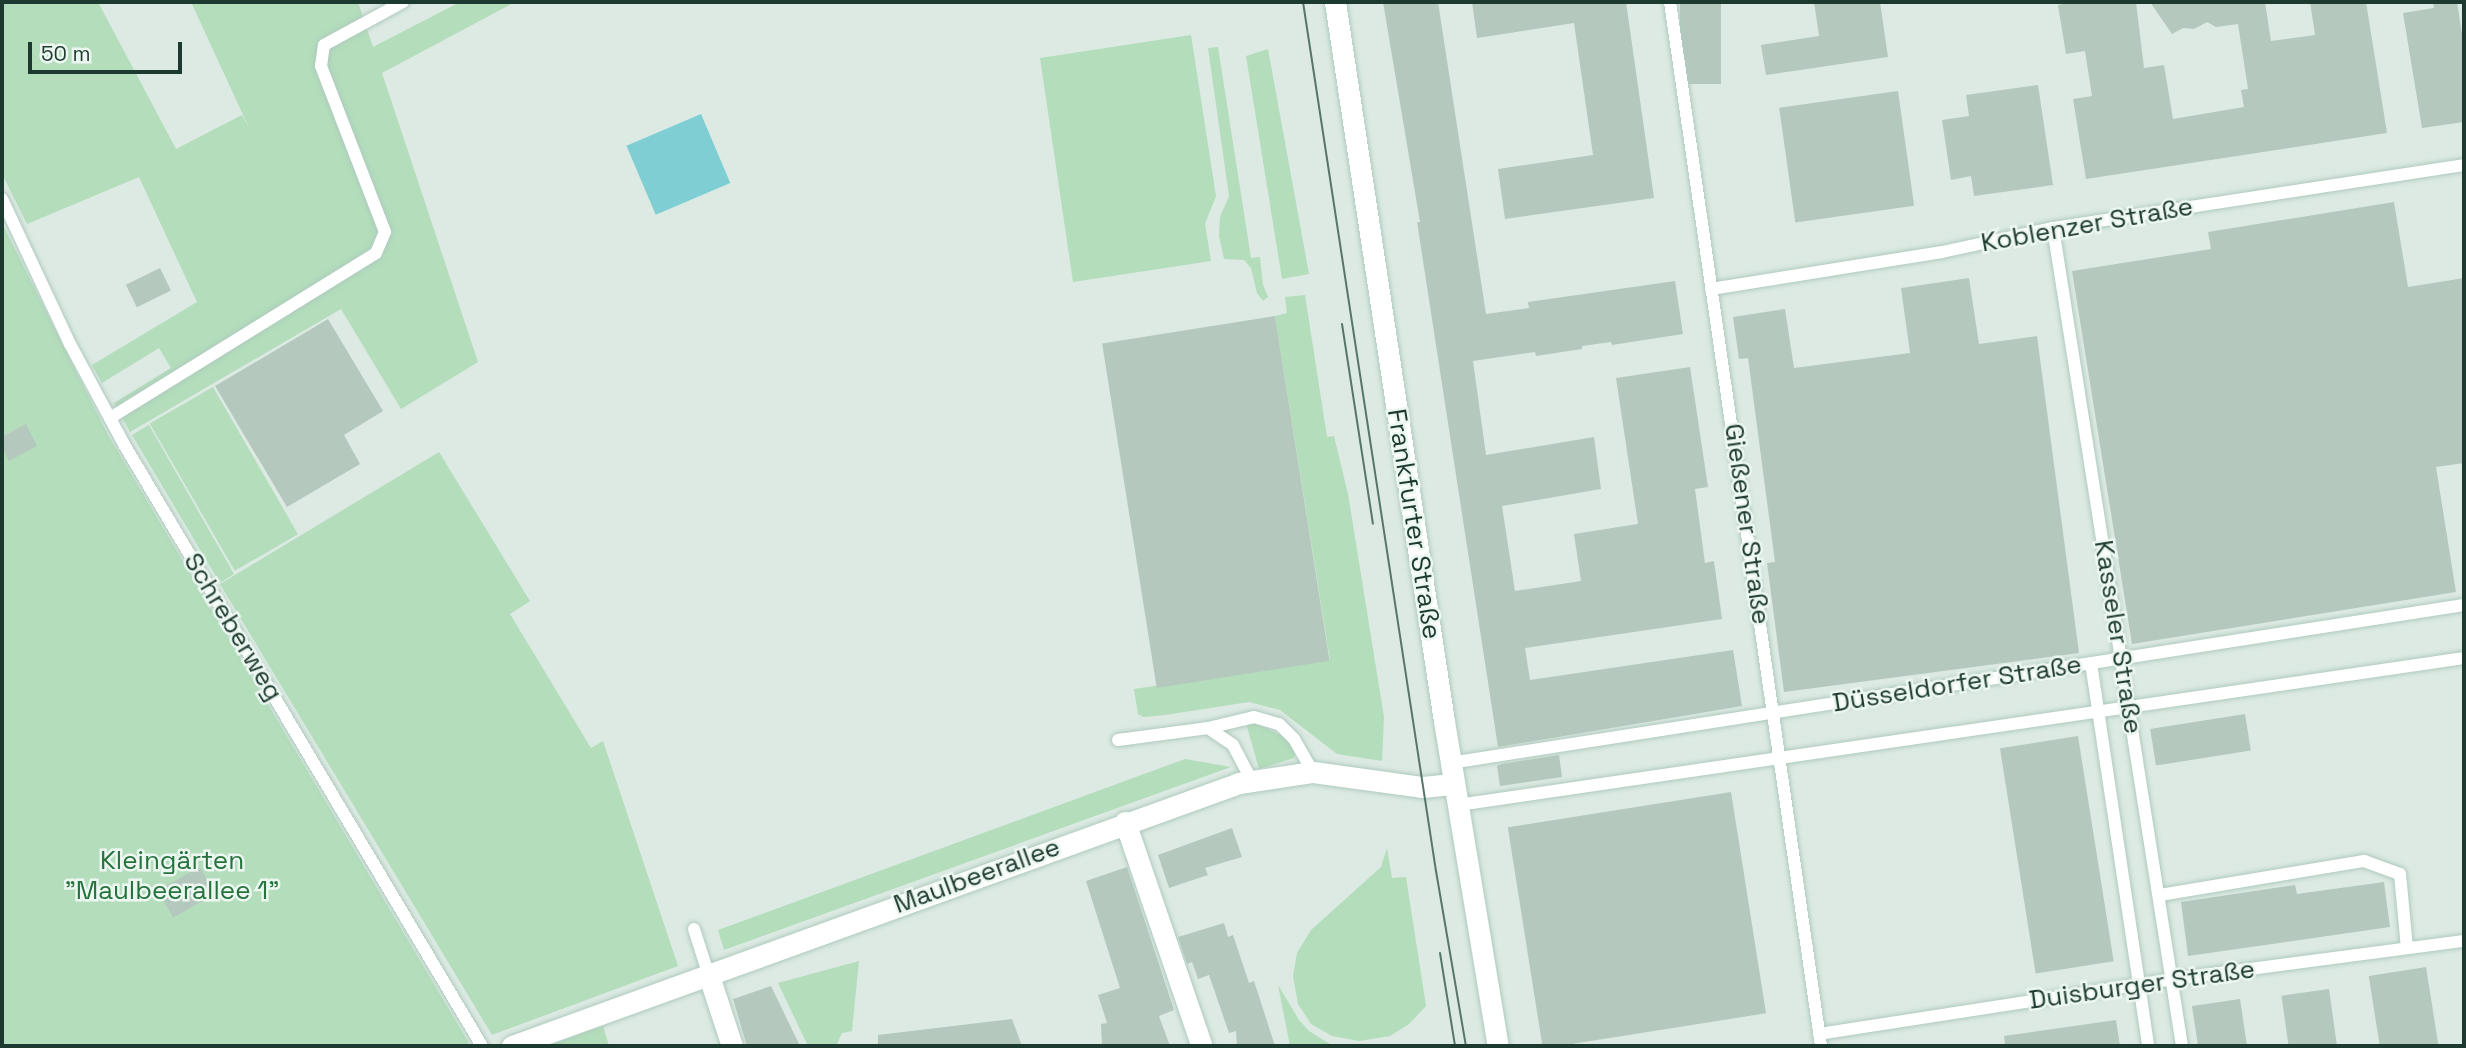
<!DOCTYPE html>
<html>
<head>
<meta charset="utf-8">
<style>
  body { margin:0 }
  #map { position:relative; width:2466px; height:1048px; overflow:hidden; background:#dceae3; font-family:"Space Grotesk",sans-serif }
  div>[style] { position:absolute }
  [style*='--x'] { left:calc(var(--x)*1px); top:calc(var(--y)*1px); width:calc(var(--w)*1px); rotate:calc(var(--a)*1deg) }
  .green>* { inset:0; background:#b3ddbb; transform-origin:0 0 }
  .water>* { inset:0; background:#7fced4; transform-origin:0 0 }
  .building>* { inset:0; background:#b5c8be; transform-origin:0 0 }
  .roads { filter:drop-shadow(0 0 2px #afcabe) drop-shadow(0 0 2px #afcabe) }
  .lane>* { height:12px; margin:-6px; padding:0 6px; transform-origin:6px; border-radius:6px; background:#fff }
  .street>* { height:21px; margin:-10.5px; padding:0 10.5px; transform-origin:10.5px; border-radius:10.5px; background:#fff }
  .secondary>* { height:21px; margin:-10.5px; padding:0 10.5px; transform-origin:10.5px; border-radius:10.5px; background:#fff }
  .tram>* { height:2px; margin:-1px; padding:0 1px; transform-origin:1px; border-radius:1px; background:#57766b }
  span { translate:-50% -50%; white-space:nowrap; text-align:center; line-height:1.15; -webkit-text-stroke:5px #edf7f1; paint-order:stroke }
  .street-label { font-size:26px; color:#1d3a30 }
  .park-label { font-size:26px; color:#25733d }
  .frame { position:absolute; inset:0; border:4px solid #1d3a30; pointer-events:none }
  .scale { position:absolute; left:28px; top:42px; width:154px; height:32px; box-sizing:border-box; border:4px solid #1d3a30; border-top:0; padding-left:9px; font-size:21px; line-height:24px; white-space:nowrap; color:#1d3a30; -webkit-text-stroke:5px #edf7f1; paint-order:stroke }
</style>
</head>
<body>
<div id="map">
  <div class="green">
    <div style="clip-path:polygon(2px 2px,98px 2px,176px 149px,242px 115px,250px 130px,191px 2px,358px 2px,373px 47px,460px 2px,515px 2px,382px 73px,478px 362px,401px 409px,341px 309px,130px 432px,114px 403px,171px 368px,159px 348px,102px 383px,92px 365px,197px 302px,139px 177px,27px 224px,2px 174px)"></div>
    <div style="clip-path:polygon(1191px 35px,1216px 196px,1205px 224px,1211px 261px,1073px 282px,1040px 58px)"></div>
    <div style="clip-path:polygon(1218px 47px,1251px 258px,1260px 257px,1263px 285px,1268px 297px,1263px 301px,1257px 293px,1251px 268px,1244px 260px,1224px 259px,1219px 236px,1220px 217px,1229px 196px,1208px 48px)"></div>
    <div style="clip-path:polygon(1268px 49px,1309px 274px,1282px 279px,1246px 56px)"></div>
    <div style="clip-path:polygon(2px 223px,108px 435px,469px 1043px,461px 1046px,2px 1046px)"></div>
    <div style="clip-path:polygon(1305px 295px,1327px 437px,1334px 436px,1348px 494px,1384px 717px,1382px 761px,1337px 754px,1280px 710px,1249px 702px,1165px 715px,1143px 717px,1138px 714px,1134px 689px,1330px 660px,1275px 316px,1287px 313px,1285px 297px)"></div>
    <div style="left:213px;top:387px;width:170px;height:73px;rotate:60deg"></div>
    <div style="clip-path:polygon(149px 425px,234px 574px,220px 583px,132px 435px)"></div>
    <div style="clip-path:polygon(439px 452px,530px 601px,510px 614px,591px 748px,603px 741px,678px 966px,492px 1035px,220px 584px)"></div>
    <div style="clip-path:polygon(1246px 723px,1260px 725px,1286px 738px,1295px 751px,1294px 758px,1259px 769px)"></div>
    <div style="clip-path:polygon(1185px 759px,1231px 767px,724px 950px,718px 930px)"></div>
    <div style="clip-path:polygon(1387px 848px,1392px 878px,1406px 877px,1426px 1006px,1409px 1024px,1390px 1036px,1359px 1041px,1332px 1036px,1311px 1024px,1298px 1004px,1293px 976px,1297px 953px,1311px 930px,1381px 867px)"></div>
    <div style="clip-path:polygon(859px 961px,852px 1031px,842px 1033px,836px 1046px,808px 1046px,778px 983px)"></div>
    <div style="clip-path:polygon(1278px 985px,1299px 1020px,1309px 1031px,1333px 1046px,1290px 1046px)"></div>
    <div style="clip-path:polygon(603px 1026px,609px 1046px,547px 1046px)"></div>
  </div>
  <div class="water">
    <div style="left:701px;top:114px;width:75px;height:81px;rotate:67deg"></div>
  </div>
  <div class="building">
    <div style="clip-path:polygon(1383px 2px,1438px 2px,1486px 314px,1529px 308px,1528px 302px,1675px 281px,1683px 334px,1612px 345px,1611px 342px,1582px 346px,1582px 349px,1536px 356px,1535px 352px,1473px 361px,1486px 455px,1594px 437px,1601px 489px,1502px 506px,1515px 591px,1581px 581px,1574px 534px,1638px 524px,1616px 378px,1690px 367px,1708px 487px,1695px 489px,1705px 563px,1714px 561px,1722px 619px,1525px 648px,1530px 680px,1733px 650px,1742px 706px,1498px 747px,1417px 222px,1420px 222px)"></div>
    <div style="clip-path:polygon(1472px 2px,1626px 2px,1654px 198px,1505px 219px,1498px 169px,1593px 155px,1574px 23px,1477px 38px)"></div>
    <div style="left:1680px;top:2px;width:41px;height:82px"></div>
    <div style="clip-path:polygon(1814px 2px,1880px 2px,1888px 57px,1766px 75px,1761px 45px,1819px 36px)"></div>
    <div style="clip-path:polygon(2074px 2px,2136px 2px,2144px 68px,2164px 65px,2173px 119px,2244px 107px,2241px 90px,2248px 89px,2238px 24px,2216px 27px,2207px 22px,2194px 29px,2183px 28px,2172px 34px,2150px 2px,2265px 2px,2271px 41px,2315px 35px,2310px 2px,2366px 2px,2387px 133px,2086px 179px,2073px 99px,2092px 96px,2085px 51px,2066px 54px,2058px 5px)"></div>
    <div style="clip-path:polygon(2433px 2px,2457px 2px,2464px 47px,2464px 122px,2422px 128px,2403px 13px,2434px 8px)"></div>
    <div style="clip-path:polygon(2038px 85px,2053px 185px,1974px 196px,1971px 176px,1951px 180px,1942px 120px,1969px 116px,1966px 95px)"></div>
    <div style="left:1898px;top:91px;width:116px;height:120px;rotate:82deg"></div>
    <div style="clip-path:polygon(2394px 202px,2408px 287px,2464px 278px,2464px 463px,2436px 467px,2456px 592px,2132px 644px,2072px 271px,2211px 249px,2208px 232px)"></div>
    <div style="left:160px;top:268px;width:25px;height:38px;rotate:64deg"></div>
    <div style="clip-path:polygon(1969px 278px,1979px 344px,2037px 336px,2079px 653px,1784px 692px,1767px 563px,1775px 562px,1748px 358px,1739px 359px,1733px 317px,1785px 309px,1794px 368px,1910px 353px,1901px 288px)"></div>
    <div style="left:1275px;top:316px;width:349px;height:175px;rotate:81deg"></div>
    <div style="clip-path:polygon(328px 319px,383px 411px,344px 435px,360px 464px,287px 507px,215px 386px)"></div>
    <div style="clip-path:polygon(26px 424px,37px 446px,9px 461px,2px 447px,2px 437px)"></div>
    <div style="left:2245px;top:714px;width:37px;height:96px;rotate:81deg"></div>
    <div style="left:2078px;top:736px;width:228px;height:79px;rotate:81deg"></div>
    <div style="clip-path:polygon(1559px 755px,1562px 777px,1500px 786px,1497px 766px,1501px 764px)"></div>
    <div style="left:1731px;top:792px;width:224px;height:226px;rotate:81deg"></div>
    <div style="clip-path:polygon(1232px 828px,1242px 857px,1205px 868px,1208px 875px,1169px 888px,1158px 855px)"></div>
    <div style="left:200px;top:867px;width:31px;height:48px;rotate:61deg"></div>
    <div style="clip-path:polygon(1127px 867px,1174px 1010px,1159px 1016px,1170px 1046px,1102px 1046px,1101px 1024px,1107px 1023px,1098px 995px,1120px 988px,1086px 881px)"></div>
    <div style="clip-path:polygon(2384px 882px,2390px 927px,2188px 956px,2181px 902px,2295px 885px,2297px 894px)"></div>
    <div style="clip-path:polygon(1224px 923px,1228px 937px,1233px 935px,1249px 983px,1254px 981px,1275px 1046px,1237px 1046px,1236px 1031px,1229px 1033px,1209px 975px,1198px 979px,1192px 962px,1187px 964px,1178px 937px)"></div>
    <div style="left:2426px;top:967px;width:80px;height:58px;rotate:81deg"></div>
    <div style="clip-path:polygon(771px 986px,800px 1046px,747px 1046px,733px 999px)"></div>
    <div style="left:2329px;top:989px;width:58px;height:48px;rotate:82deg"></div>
    <div style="clip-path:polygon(2240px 999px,2247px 1046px,2198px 1046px,2192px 1006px)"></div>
    <div style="clip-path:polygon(1012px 1019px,1022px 1046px,878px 1046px,878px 1035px)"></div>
    <div style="clip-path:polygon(2116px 1020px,2120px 1046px,2005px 1046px,2004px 1036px)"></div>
  </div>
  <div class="roads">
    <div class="lane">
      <div style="--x:1670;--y:2;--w:1055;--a:81.77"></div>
      <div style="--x:2;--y:199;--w:160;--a:64.9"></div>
      <div style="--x:70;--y:344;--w:116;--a:61.7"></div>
      <div style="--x:125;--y:446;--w:698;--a:59.25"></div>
      <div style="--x:2053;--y:228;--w:828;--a:81.04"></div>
      <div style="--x:1711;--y:289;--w:234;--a:-9.1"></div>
      <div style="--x:1942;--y:252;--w:114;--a:-12.2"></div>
      <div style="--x:2053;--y:228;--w:416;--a:-8.7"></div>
      <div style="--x:110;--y:418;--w:313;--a:-31.8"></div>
      <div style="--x:376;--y:253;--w:23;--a:-67"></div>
      <div style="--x:385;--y:232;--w:178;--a:-111.1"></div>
      <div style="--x:321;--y:66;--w:21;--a:-82"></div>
      <div style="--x:324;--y:45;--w:90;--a:-28.6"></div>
      <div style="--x:2091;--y:663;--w:387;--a:81.5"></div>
      <div style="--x:1208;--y:728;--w:30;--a:34"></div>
      <div style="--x:1233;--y:745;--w:41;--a:62.2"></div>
      <div style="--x:1118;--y:740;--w:91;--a:-7.6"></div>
      <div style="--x:1208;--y:728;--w:47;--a:-13.4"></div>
      <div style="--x:1254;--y:717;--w:26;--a:16"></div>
      <div style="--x:1279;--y:724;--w:21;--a:45"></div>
      <div style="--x:1294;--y:739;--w:38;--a:60"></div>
      <div style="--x:1450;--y:763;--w:1026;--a:-8.86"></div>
      <div style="--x:1458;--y:805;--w:1017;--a:-8.31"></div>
      <div style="--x:2160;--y:895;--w:207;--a:-9.5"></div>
      <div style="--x:2364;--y:861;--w:38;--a:20"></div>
      <div style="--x:2400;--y:874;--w:74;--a:84.6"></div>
      <div style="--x:694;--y:929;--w:46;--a:72.3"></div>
      <div style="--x:1819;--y:1034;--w:359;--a:-8.8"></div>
      <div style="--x:2174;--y:979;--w:292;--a:-7.5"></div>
    </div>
    <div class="street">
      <div style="--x:1125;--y:822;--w:235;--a:71.1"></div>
      <div style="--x:708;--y:973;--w:77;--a:71.8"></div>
      <div style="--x:512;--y:1046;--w:773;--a:-19.89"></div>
      <div style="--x:1239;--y:783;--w:75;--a:-8.5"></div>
      <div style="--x:1313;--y:772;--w:111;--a:7.8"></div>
      <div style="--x:1423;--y:787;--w:31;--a:-6"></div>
    </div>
    <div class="secondary">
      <div style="--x:1335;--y:2;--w:727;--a:81.38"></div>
      <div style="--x:1444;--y:721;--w:329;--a:80.6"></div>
    </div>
  </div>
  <div class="tram">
    <div style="--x:1303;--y:2;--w:879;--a:81.3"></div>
    <div style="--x:1436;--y:871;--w:178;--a:80.3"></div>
    <div style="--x:1342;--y:324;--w:202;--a:81.2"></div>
    <div style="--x:1440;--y:953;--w:94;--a:80.8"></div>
  </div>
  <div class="street-label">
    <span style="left:2087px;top:225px;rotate:-10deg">Koblenzer Straße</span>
    <span style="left:1414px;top:524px;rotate:81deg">Frankfurter Straße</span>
    <span style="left:1747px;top:524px;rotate:82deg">Gießener Straße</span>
    <span style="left:233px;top:627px;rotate:59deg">Schreberweg</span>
    <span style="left:2118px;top:637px;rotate:81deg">Kasseler Straße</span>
    <span style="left:1957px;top:684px;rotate:-9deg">Düsseldorfer Straße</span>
    <span style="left:977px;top:876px;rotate:-20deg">Maulbeerallee</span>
    <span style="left:2142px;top:985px;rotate:-8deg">Duisburger Straße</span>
  </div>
  <div class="park-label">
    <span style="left:172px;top:876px">Kleingärten<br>"Maulbeerallee 1"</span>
  </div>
  <div class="frame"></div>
  <div class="scale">50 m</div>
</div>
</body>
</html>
